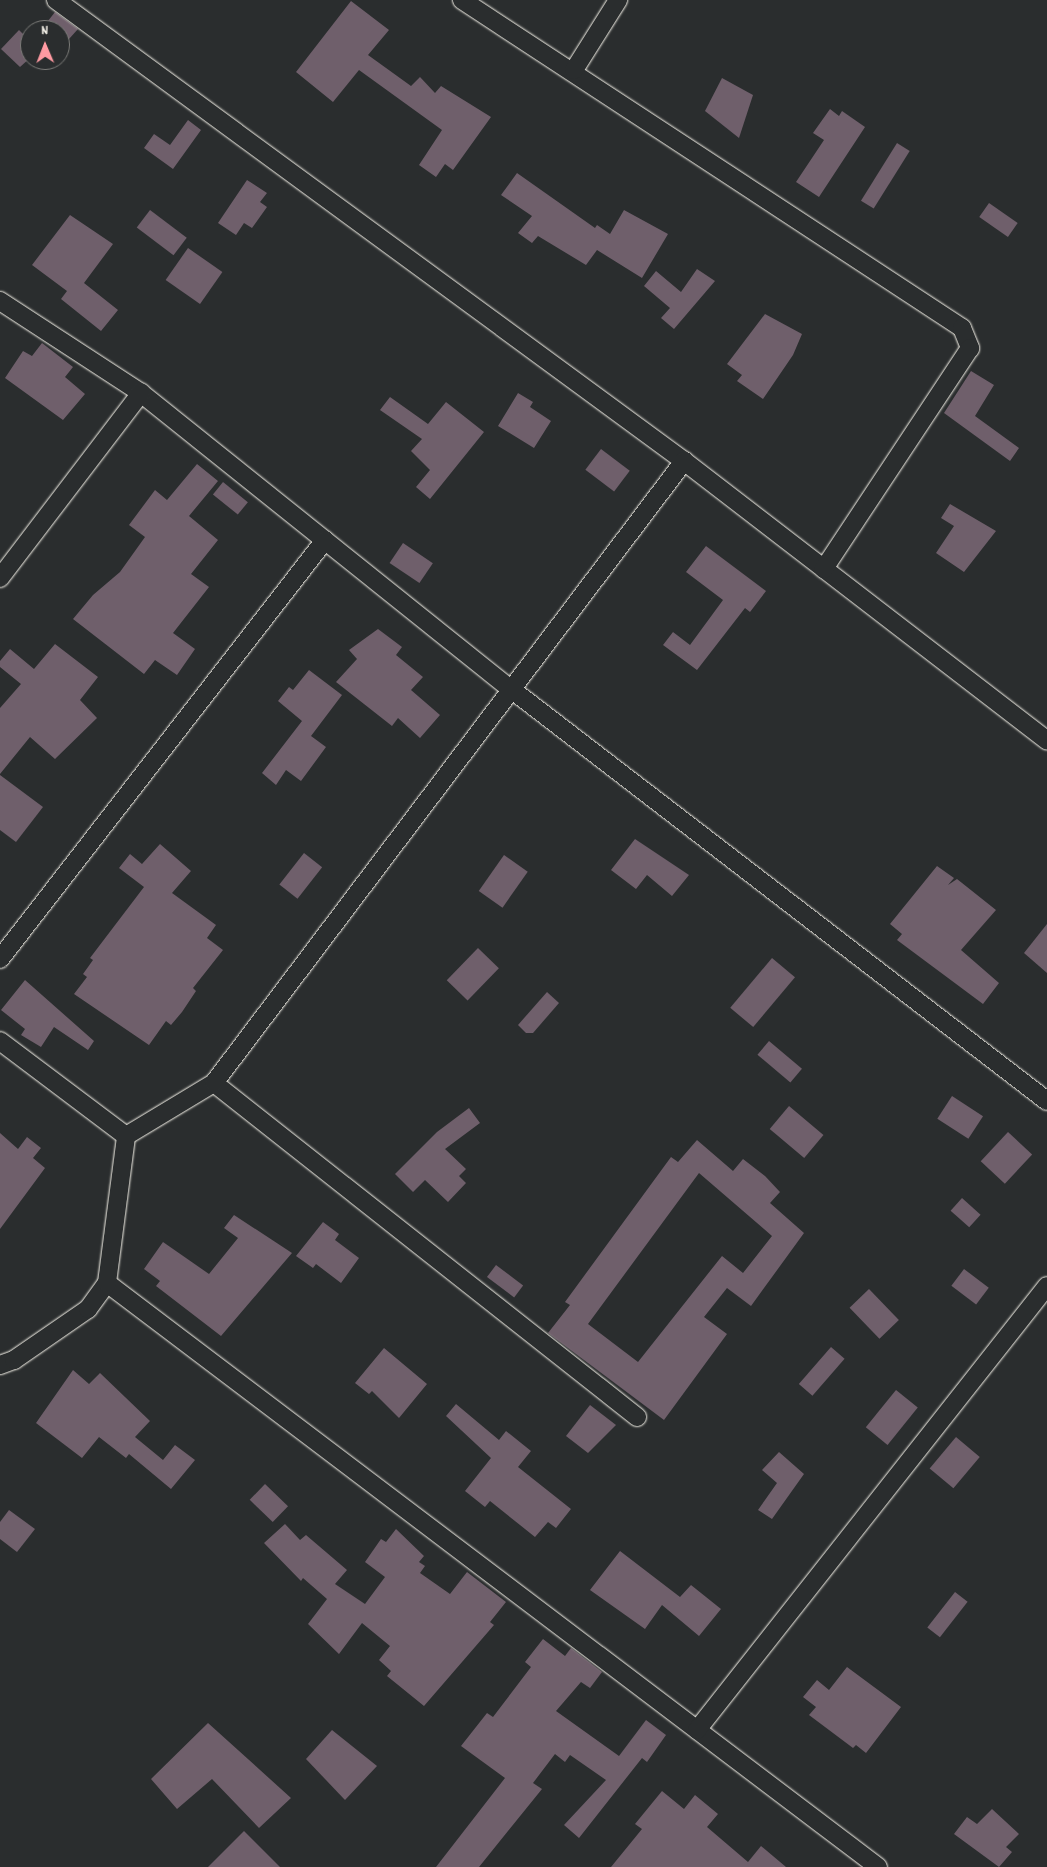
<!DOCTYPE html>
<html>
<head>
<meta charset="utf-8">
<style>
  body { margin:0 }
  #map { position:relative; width:1047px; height:1867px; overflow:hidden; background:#2a2d2e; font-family:Dekko,sans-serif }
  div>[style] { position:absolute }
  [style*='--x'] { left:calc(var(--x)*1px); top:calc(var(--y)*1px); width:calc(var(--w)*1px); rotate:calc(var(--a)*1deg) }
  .building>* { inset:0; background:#6f5f6b; transform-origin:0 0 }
  .roads { filter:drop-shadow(0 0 1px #f4f1e8) drop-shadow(0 0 1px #f4f1e8) }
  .minor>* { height:18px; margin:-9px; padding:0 9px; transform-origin:9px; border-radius:9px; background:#2a2d2e }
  span { translate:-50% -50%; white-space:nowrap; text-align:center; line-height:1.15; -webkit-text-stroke:5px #2a2d2e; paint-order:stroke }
  .north { position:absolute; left:20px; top:20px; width:50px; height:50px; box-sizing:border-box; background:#2a2d2e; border:1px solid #7b7b78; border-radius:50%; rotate:359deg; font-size:14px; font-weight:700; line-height:20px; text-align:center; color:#f4f1e8 }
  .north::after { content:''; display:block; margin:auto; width:18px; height:22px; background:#ff9aa2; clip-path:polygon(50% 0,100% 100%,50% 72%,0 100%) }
</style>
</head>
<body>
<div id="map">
  <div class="building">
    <div style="clip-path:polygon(351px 1px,389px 30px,368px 55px,411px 86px,420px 77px,435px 93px,441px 86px,491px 117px,453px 170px,445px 164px,436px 177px,419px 165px,442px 130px,359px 70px,333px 102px,296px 72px)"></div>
    <div style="clip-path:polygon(55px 12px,78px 29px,60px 49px,60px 30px,41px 30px)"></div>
    <div style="clip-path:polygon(19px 30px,30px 41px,30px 58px,20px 67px,1px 49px)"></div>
    <div style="clip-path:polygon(722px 78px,753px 95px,739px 138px,705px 111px)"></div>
    <div style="clip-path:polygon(830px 109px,839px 116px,842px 111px,865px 127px,819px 197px,796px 182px,824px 140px,813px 133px)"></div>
    <div style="clip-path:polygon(188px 120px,201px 130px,173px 169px,144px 148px,154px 134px,170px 145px)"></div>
    <div style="left:897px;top:143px;width:15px;height:68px;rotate:32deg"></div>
    <div style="clip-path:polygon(517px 173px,595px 228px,597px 225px,610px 234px,624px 210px,668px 234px,642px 278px,597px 250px,586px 265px,538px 236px,532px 243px,518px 233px,532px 216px,501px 195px)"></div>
    <div style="clip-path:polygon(247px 180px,267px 193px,260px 202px,267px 207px,252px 228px,244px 223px,236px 235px,218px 223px)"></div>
    <div style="left:989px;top:203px;width:35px;height:17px;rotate:35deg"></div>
    <div style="left:150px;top:210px;width:46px;height:22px;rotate:37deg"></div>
    <div style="clip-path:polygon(70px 215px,113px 244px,84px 283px,118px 310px,101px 331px,61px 299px,67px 291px,32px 265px)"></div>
    <div style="left:188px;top:248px;width:42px;height:39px;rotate:35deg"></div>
    <div style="clip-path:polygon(697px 269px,715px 281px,674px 329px,661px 318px,670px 308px,644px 286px,656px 271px,681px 292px)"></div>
    <div style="clip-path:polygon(765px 314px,802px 334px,793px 355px,763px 399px,737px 381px,742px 375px,727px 364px)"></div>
    <div style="clip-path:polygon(42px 343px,73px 367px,65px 377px,85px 394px,63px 420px,5px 378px,23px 351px,32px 356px)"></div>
    <div style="clip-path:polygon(971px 371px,994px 385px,975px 416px,1019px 448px,1010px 461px,944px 413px)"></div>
    <div style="clip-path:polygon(518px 393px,533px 402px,530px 407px,551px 421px,534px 448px,498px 426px)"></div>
    <div style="clip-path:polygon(390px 397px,428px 424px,446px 402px,484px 432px,430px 499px,416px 487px,430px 470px,411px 451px,422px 439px,380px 410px)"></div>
    <div style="left:601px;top:449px;width:36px;height:26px;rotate:37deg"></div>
    <div style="clip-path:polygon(197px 464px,218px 481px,189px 516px,218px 540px,191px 574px,209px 587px,173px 633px,195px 649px,177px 675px,155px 660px,144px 674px,73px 619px,93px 595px,120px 572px,145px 537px,129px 525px,155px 490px,167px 500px)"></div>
    <div style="left:223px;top:482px;width:32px;height:16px;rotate:39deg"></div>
    <div style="clip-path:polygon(950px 504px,996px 531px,964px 572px,936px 553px,954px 526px,941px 518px)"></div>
    <div style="left:403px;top:543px;width:36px;height:24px;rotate:34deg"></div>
    <div style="clip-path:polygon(706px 546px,766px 591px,750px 612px,745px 608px,697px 670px,663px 645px,673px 632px,690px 645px,723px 600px,686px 572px)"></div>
    <div style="clip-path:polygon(378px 629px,402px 647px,396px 655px,423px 677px,411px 690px,440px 715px,420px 738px,398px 718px,392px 726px,336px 682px,357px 659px,349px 650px)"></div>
    <div style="clip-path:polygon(55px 644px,98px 677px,80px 700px,97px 718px,55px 759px,30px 737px,0 774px,0 708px,21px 684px,0 667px,0 661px,10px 649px,34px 669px)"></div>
    <div style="clip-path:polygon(309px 670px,342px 695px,311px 736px,326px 747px,301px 781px,286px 770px,276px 785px,262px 773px,302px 721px,278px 701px,289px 687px,293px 690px)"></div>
    <div style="clip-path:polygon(0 775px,43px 807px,16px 842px,0 830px)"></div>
    <div style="clip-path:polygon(635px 839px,689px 875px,672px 896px,647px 875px,636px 889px,611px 870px)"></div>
    <div style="clip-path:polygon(160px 844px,191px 871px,172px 893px,216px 925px,207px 938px,223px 950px,193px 988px,196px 991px,182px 1012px,171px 1025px,166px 1021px,149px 1045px,74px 994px,87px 977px,83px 974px,93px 960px,90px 958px,144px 887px,119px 868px,130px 854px,142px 864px)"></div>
    <div style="left:304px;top:853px;width:23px;height:40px;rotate:38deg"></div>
    <div style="left:504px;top:855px;width:29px;height:44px;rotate:35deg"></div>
    <div style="clip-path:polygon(937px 866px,954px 878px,948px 885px,957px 879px,996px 910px,961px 950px,999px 983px,983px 1004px,897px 940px,902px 934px,890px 924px)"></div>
    <div style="clip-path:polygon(1047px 924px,1047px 973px,1024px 953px)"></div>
    <div style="left:478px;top:948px;width:29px;height:45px;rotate:44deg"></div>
    <div style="left:772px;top:958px;width:30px;height:65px;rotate:40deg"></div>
    <div style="clip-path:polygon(25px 980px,94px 1041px,88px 1050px,54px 1027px,41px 1047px,21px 1035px,25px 1029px,1px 1010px)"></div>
    <div style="clip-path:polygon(547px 992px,559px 1003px,533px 1033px,526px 1033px,518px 1025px)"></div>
    <div style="left:769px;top:1041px;width:43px;height:18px;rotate:40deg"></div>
    <div style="left:952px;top:1096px;width:37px;height:27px;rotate:33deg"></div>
    <div style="left:789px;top:1106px;width:45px;height:30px;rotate:40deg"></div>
    <div style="clip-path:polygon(469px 1108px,480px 1123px,445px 1149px,466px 1169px,459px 1176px,466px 1183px,448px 1202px,425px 1180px,413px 1192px,395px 1174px,437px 1132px)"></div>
    <div style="left:1008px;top:1132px;width:33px;height:40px;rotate:43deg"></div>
    <div style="clip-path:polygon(0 1133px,18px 1149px,27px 1137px,41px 1148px,33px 1158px,45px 1168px,0 1229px)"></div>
    <div style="clip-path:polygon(evenodd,697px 1140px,733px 1171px,743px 1159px,765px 1176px,780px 1192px,770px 1203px,804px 1233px,751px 1306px,727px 1288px,704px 1317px,727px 1334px,664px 1420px,548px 1333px,570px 1305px,565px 1302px,671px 1157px,678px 1162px,697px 1140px,699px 1173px,772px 1236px,743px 1273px,722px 1256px,638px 1362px,588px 1324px,699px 1173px)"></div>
    <div style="left:962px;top:1198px;width:25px;height:17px;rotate:42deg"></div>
    <div style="clip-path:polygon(234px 1215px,292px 1253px,221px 1336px,156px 1286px,160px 1281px,144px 1269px,163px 1242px,209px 1274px,238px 1238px,224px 1228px)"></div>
    <div style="clip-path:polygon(323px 1222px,339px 1234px,335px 1240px,359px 1258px,341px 1283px,316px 1264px,313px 1268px,296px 1256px)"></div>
    <div style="left:496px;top:1265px;width:34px;height:15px;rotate:37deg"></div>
    <div style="left:964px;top:1269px;width:31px;height:21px;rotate:37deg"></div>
    <div style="left:869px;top:1289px;width:43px;height:27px;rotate:46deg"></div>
    <div style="left:831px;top:1347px;width:18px;height:49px;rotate:41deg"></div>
    <div style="clip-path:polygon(384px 1348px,427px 1384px,399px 1418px,372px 1391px,369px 1394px,355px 1383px)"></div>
    <div style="clip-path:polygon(73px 1370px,89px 1384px,100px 1373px,150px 1421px,135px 1437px,163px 1460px,175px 1445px,195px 1460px,171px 1489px,129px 1454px,126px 1458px,99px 1437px,82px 1458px,36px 1423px)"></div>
    <div style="left:896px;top:1390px;width:28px;height:48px;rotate:39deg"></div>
    <div style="clip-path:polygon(456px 1404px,499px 1440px,506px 1431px,531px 1451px,518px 1467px,571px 1509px,556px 1528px,548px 1522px,535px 1537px,490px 1501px,485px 1507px,465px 1491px,491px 1458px,446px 1416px)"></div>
    <div style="clip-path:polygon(590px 1405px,616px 1425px,588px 1453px,566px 1436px)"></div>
    <div style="left:956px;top:1437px;width:31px;height:41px;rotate:40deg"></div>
    <div style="clip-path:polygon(779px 1452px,804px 1474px,772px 1519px,758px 1510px,777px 1483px,762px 1470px)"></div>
    <div style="left:265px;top:1484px;width:32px;height:22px;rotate:44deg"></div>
    <div style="clip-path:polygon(9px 1510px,35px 1529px,17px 1552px,0 1539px,0 1522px)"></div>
    <div style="clip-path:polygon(285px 1524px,300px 1540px,306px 1535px,347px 1570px,335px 1584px,365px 1604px,385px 1577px,365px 1562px,381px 1539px,386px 1542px,396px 1529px,424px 1556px,419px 1562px,425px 1566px,420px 1573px,450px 1594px,467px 1572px,506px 1602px,490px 1622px,494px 1625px,424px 1706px,387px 1676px,391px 1671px,379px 1660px,390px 1646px,362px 1623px,339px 1654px,308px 1624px,327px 1599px,303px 1578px,301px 1581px,264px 1543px)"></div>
    <div style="clip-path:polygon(620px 1551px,680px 1597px,691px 1585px,721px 1609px,699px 1636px,662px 1605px,645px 1629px,590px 1590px)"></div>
    <div style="left:955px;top:1592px;width:16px;height:45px;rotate:38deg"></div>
    <div style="clip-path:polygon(543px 1639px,565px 1656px,571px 1648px,602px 1672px,590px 1688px,581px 1682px,556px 1711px,619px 1756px,646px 1720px,666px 1735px,647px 1762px,642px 1758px,579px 1838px,564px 1825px,606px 1780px,570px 1755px,565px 1762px,555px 1754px,533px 1783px,542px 1789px,479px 1867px,436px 1867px,505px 1778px,461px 1746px,487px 1713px,493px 1717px,531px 1667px,525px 1662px)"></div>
    <div style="clip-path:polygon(847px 1667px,901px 1707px,866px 1753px,856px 1745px,853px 1748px,809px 1715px,816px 1707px,803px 1697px,817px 1680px,829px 1690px)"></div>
    <div style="clip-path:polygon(208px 1723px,291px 1798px,259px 1828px,212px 1779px,177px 1809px,151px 1779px)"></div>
    <div style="clip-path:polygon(332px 1730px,377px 1766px,345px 1800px,306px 1759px)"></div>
    <div style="clip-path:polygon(662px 1791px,684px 1809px,695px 1795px,718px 1814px,707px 1827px,748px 1862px,761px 1846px,786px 1867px,611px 1867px,642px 1829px,635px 1824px)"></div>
    <div style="clip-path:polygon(992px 1809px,1019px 1834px,1006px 1847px,1012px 1852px,999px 1867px,954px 1834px,967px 1817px,977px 1824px)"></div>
    <div style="clip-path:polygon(244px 1831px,280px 1867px,208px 1867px)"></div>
  </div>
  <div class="roads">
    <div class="minor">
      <div style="--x:56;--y:0;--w:779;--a:36.28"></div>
      <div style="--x:684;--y:461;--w:458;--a:37.6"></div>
      <div style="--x:462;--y:0;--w:598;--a:33.26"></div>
      <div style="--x:962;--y:328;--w:22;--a:68"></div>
      <div style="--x:970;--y:348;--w:265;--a:123.5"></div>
      <div style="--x:574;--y:70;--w:83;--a:-57.8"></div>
      <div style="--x:0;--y:301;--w:168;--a:33.1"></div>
      <div style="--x:141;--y:393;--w:474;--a:38.7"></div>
      <div style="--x:511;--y:689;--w:676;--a:37.55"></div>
      <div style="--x:0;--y:578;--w:233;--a:-52.7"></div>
      <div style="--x:0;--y:959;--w:530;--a:-52.2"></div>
      <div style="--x:0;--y:1041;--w:158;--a:37"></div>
      <div style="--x:214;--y:1083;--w:539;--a:38.29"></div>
      <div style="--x:126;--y:1136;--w:103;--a:-31.1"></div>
      <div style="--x:214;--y:1083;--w:780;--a:-52.92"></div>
      <div style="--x:107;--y:1283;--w:967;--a:37.14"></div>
      <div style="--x:0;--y:1365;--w:15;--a:-20"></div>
      <div style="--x:14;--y:1360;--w:90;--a:-34.6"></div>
      <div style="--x:88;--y:1309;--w:32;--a:-54"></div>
      <div style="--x:107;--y:1283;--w:148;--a:-82.6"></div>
      <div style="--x:697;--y:1730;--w:565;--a:-51.75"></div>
    </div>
  </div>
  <div class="north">N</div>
</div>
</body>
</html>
